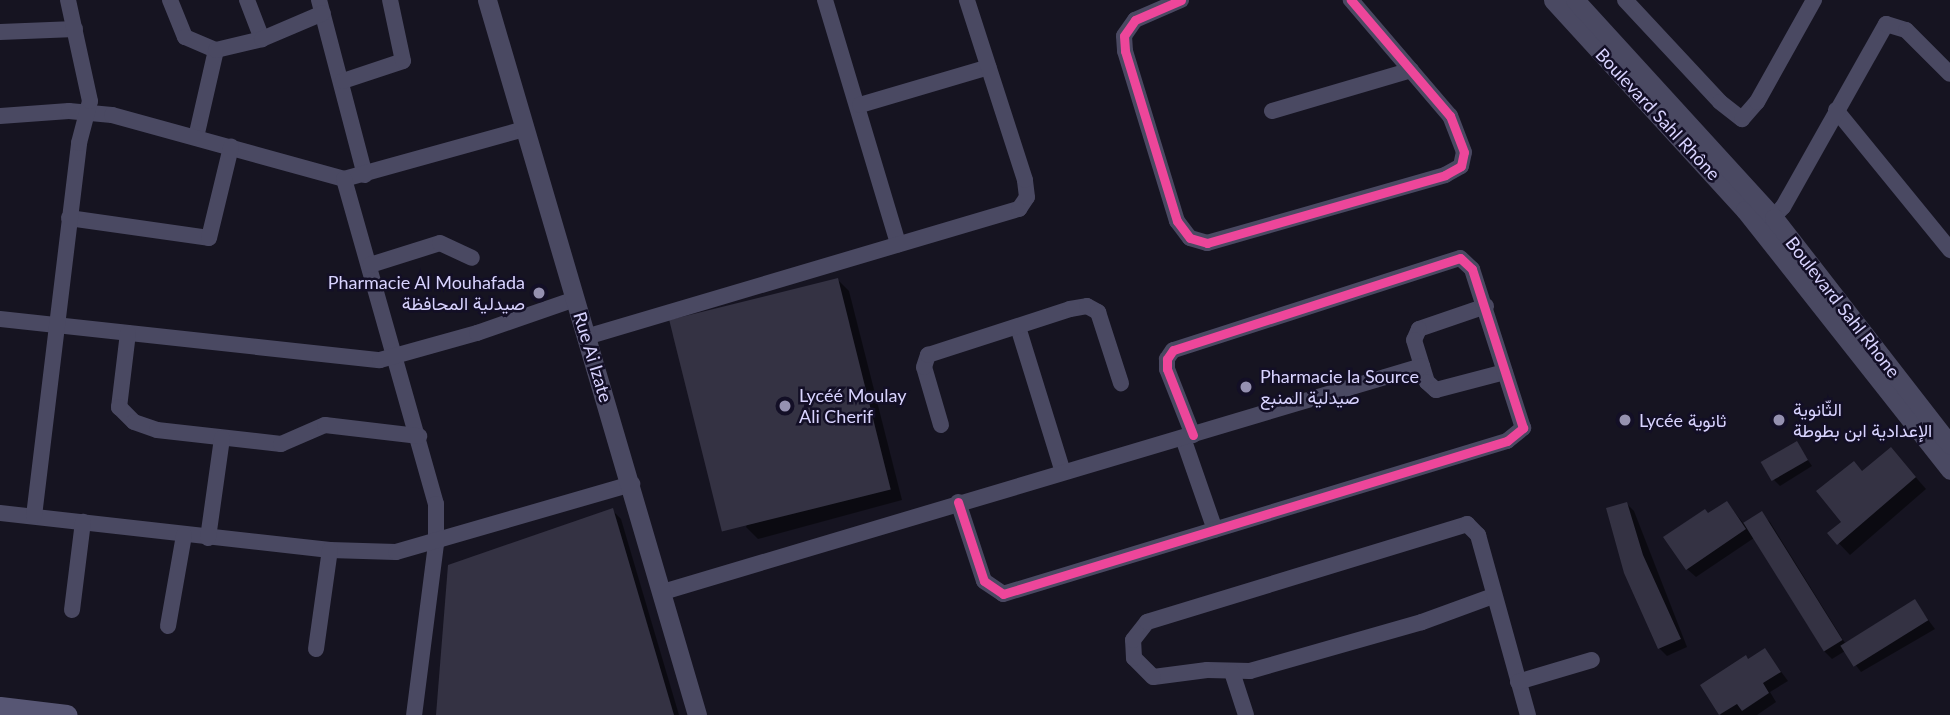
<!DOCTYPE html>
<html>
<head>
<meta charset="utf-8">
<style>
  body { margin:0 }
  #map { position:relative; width:1950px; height:715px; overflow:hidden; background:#161421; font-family:Lato,Vazirmatn,sans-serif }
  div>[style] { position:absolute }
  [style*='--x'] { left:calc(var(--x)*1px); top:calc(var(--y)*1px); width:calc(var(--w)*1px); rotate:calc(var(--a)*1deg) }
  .shadow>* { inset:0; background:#0007 }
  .building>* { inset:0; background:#343243; transform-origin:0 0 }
  .minor>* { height:16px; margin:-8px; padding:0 8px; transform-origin:8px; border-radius:8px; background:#4a4962 }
  .tertiary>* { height:19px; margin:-9.5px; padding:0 9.5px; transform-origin:9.5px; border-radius:9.5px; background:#4a4962 }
  .secondary>* { height:21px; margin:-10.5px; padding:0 10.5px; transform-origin:10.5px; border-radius:10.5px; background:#575674 }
  .cycleway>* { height:9px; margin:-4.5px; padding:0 4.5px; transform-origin:4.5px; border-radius:4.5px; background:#ed469a }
  .dots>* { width:19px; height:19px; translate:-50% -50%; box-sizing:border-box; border:4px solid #130f26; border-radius:50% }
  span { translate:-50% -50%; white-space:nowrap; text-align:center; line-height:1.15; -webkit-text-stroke:5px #130f26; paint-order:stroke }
  .street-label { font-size:18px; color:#d9d4ff }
  .poi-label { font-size:18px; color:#d9d4ff }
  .right { translate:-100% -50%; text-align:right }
  .left { translate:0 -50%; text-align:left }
</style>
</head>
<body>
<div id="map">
  <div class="shadow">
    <div style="clip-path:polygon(838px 280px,849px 291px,902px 500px,758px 539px,746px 527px)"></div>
    <div style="clip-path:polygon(1796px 443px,1812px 466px,1780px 486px,1774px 480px)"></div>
    <div style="clip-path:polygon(1891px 449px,1926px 489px,1850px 555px,1830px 534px,1844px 523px,1863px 472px)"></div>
    <div style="clip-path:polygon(1727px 503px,1744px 524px,1761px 514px,1770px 522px,1845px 643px,1915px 602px,1935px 629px,1861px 672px,1845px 651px,1832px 659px,1824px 651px,1754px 538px,1696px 577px,1687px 569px,1709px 515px)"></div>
    <div style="clip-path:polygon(1627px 504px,1634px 511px,1687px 647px,1667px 656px,1659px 648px)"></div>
    <div style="clip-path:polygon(612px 510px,621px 519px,679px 715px,437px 715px)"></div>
    <div style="clip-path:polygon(1765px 650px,1788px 681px,1770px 692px,1776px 702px,1757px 715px,1721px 715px,1702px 686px)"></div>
  </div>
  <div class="building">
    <div style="left:838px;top:278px;width:218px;height:174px;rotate:76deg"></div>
    <div style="left:1797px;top:441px;width:22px;height:42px;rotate:60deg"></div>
    <div style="clip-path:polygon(1891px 447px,1916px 477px,1837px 545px,1827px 533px,1841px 522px,1816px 491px,1854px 461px,1862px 471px)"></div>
    <div style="clip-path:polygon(1727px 501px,1746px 529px,1686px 570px,1663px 537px,1705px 509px,1708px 513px)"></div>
    <div style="clip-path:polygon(1627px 502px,1643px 555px,1681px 639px,1658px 649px,1624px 573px,1606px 508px)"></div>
    <div style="clip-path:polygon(613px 508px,674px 715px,436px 715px,448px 565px)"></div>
    <div style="left:1762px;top:511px;width:152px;height:22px;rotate:58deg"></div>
    <div style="left:1915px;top:599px;width:25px;height:88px;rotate:58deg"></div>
    <div style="clip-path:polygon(1765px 648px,1781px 672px,1763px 683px,1769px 693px,1742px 711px,1737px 704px,1719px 715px,1700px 685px,1746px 655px,1748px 659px)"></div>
  </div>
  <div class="minor">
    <div style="--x:170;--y:0;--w:40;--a:68"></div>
    <div style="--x:185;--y:37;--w:34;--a:23"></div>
    <div style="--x:216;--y:50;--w:89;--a:102.9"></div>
    <div style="--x:247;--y:0;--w:42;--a:69"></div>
    <div style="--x:319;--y:0;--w:181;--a:75.3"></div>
    <div style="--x:825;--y:0;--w:255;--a:73.3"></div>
    <div style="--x:1181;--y:0;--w:50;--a:156.5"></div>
    <div style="--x:1135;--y:20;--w:19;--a:125"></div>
    <div style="--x:1124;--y:36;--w:15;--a:86"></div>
    <div style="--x:1125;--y:51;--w:178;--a:73"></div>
    <div style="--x:1177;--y:221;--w:21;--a:53"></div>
    <div style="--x:1190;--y:238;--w:18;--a:16"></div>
    <div style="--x:1207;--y:243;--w:248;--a:-15.9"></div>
    <div style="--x:1445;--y:175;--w:18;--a:-29"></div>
    <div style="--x:1461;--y:166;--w:14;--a:-78"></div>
    <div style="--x:1464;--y:152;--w:39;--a:-111"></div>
    <div style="--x:1450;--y:116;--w:153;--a:-130.5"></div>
    <div style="--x:1625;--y:0;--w:139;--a:47"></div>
    <div style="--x:1720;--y:102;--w:28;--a:38"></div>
    <div style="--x:1742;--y:119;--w:23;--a:-49"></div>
    <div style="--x:1757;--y:102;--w:117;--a:-60.8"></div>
    <div style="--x:0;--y:32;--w:75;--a:-2.3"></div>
    <div style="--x:216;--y:50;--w:47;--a:-13.4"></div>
    <div style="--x:262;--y:39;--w:66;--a:-23.1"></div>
    <div style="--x:343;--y:81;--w:63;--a:-18.4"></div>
    <div style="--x:403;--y:61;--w:62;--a:-102"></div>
    <div style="--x:860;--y:105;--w:134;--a:-16.4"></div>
    <div style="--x:1836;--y:110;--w:181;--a:50.8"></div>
    <div style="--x:1272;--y:111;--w:145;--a:-16.4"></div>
    <div style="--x:0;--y:116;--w:69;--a:-4.1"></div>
    <div style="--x:69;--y:111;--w:43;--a:5.3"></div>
    <div style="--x:112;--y:115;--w:241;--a:15.4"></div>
    <div style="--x:344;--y:179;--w:187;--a:-15.5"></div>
    <div style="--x:344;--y:179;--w:338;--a:74.2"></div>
    <div style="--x:436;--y:504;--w:40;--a:90"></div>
    <div style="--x:436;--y:544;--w:172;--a:97.3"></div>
    <div style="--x:69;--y:218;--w:141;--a:8.1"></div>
    <div style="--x:209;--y:238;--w:94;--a:-76.4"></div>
    <div style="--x:1766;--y:225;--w:25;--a:-47"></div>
    <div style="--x:1783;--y:207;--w:210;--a:-60.6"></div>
    <div style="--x:1886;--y:24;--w:21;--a:17"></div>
    <div style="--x:1906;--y:30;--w:62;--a:45"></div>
    <div style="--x:370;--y:265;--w:73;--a:-17.4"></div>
    <div style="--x:440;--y:243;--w:35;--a:25"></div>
    <div style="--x:1486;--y:306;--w:71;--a:161.1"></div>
    <div style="--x:1419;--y:329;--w:12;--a:114"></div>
    <div style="--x:1414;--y:340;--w:44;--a:72.8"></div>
    <div style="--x:1427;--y:382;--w:12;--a:42"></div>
    <div style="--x:1436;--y:390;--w:71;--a:-14.6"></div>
    <div style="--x:0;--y:319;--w:382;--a:6.2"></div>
    <div style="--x:380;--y:360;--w:101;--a:-15.6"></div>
    <div style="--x:477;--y:333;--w:104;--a:-19.1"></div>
    <div style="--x:1018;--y:327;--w:152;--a:72.8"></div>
    <div style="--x:128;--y:333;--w:75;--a:96.9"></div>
    <div style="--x:119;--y:407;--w:21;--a:45"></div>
    <div style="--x:134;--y:422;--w:24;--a:19"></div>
    <div style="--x:157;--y:430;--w:125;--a:6.4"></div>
    <div style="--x:281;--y:444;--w:48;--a:-23.4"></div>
    <div style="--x:325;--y:425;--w:95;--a:6.7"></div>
    <div style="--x:586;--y:337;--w:452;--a:-16.5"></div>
    <div style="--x:1019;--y:209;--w:14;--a:-56"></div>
    <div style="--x:1027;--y:197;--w:17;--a:-97"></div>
    <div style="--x:1025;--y:180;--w:189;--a:-107.9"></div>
    <div style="--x:941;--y:425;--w:60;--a:-106.3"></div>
    <div style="--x:924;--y:367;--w:13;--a:-72"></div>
    <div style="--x:928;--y:355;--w:149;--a:-17.9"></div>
    <div style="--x:1070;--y:309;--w:17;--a:-10"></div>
    <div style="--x:1087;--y:306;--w:13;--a:29"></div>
    <div style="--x:1098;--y:312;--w:75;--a:72.1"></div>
    <div style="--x:1183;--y:438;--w:97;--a:70.8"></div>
    <div style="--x:958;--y:502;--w:83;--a:71.8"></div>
    <div style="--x:984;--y:581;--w:23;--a:34"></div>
    <div style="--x:1003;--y:594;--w:527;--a:-16.89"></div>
    <div style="--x:1507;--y:441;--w:21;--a:-39"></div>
    <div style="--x:1523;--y:428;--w:167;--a:-107.8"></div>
    <div style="--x:1472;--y:269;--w:16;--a:-137"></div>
    <div style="--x:1460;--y:258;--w:301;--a:162.2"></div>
    <div style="--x:1173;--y:350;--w:11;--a:124"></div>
    <div style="--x:1167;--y:359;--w:10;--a:90"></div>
    <div style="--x:1167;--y:369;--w:71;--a:68.5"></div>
    <div style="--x:0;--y:513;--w:332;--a:6.4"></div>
    <div style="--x:330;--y:550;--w:66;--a:1.7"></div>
    <div style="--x:396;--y:552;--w:246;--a:-16.1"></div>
    <div style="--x:34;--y:516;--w:376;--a:-83.1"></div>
    <div style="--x:79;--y:143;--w:43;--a:-75.3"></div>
    <div style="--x:90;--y:101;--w:103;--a:-102.3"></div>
    <div style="--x:208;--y:538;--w:101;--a:-82"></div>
    <div style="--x:663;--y:592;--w:792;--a:-16.58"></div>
    <div style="--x:1493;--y:596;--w:76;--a:159.9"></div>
    <div style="--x:1422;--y:622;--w:179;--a:164.1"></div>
    <div style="--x:1250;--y:671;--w:43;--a:-178.7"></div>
    <div style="--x:1207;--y:670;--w:54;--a:172.6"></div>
    <div style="--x:1153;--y:677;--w:27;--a:-135"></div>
    <div style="--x:1134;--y:658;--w:18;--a:-93"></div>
    <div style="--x:1133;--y:640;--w:23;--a:-52"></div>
    <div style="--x:1147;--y:622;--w:335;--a:-17"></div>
    <div style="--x:1467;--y:524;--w:16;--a:45"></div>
    <div style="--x:1478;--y:535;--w:187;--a:74.5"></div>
    <div style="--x:72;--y:610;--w:89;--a:-82.9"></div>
    <div style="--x:168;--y:626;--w:92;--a:-80"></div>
    <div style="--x:316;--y:649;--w:100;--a:-82"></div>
    <div style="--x:1232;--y:672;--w:45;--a:72"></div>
    <div style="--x:1518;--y:682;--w:77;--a:-16.6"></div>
  </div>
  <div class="tertiary">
    <div style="--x:487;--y:0;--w:745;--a:73.63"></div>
    <div style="--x:1553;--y:0;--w:285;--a:47.6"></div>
    <div style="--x:1745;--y:210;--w:331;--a:51.7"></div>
    <div style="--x:1575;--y:0;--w:295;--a:47.6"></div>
    <div style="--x:1774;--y:218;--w:287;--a:52.2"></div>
  </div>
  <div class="secondary">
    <div style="--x:0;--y:707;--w:67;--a:6.8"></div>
  </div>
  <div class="cycleway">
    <div style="--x:1181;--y:0;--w:50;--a:156.5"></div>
    <div style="--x:1135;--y:20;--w:19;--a:125"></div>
    <div style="--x:1124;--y:36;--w:15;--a:86"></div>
    <div style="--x:1125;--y:51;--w:178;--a:73"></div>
    <div style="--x:1177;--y:221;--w:21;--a:53"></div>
    <div style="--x:1190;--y:238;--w:18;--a:16"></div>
    <div style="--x:1207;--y:243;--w:248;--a:-15.9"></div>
    <div style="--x:1445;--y:175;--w:18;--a:-29"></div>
    <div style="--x:1461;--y:166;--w:14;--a:-78"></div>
    <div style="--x:1464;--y:152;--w:39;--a:-111"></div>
    <div style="--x:1450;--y:116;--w:153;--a:-130.5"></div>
    <div style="--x:958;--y:502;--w:83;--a:71.8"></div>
    <div style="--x:984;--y:581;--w:23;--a:34"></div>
    <div style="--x:1003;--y:594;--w:527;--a:-16.89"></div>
    <div style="--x:1507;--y:441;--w:21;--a:-39"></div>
    <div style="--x:1523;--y:428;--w:167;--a:-107.8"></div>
    <div style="--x:1472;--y:269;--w:16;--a:-137"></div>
    <div style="--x:1460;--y:258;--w:301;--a:162.2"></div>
    <div style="--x:1173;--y:350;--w:11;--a:124"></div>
    <div style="--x:1167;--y:359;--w:10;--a:90"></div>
    <div style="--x:1167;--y:369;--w:71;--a:68.5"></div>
  </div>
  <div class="dots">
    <div style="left:539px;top:293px;background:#9591b1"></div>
    <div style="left:1246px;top:387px;background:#9591b1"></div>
    <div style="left:785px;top:406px;background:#9591b1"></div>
    <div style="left:1625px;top:420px;background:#9591b1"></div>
    <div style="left:1779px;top:420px;background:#9591b1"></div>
  </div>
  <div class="street-label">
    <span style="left:1658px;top:114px;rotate:47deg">Boulevard Sahl Rhône</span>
    <span style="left:1843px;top:307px;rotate:52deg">Boulevard Sahl Rhone</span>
    <span style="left:593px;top:357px;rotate:73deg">Rue Ai Izate</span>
  </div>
  <div class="poi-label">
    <span class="right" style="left:525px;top:293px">Pharmacie Al Mouhafada<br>صيدلية المحافظة</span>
    <span class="left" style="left:1260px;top:387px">Pharmacie la Source<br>صيدلية المنبع</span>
    <span class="left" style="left:799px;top:406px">Lycéé Moulay<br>Ali Cherif</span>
    <span class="left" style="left:1793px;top:420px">الثّانوية<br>الإعدادية ابن بطوطة</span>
    <span class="left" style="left:1639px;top:420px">Lycée ثانوية</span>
  </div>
</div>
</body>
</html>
